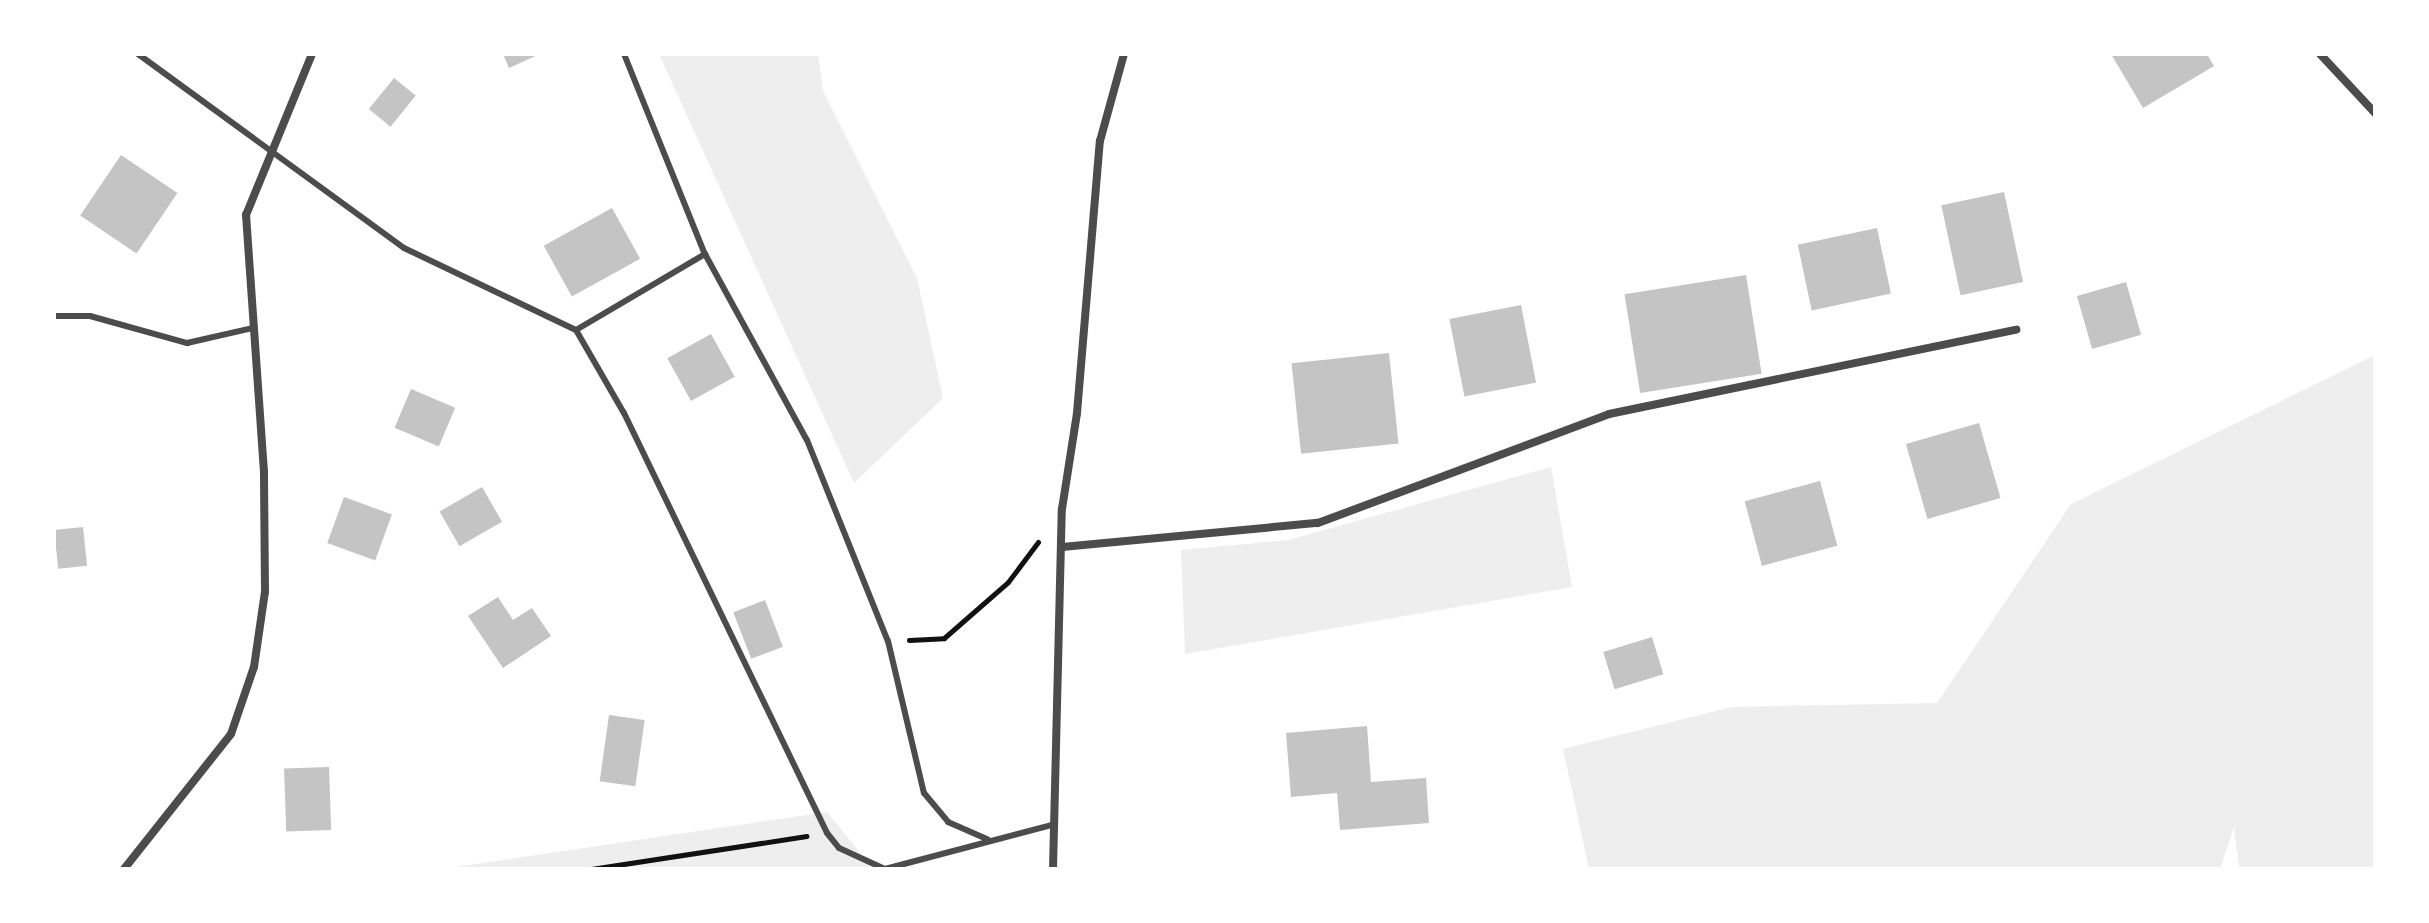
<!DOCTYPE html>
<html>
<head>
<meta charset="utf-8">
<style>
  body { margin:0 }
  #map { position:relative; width:2429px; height:923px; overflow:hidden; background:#fff; font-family:Rubik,sans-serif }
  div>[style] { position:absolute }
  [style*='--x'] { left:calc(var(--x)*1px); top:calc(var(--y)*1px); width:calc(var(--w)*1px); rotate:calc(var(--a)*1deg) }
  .green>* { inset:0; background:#eee }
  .building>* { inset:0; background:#c4c4c4; transform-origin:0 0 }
  .path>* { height:5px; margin:-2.5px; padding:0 2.5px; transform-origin:2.5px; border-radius:2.5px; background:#111 }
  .service>* { height:6px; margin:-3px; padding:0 3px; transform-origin:3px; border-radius:3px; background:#4c4c4c }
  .minor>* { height:8px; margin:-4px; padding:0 4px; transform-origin:4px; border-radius:4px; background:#4c4c4c }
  span { translate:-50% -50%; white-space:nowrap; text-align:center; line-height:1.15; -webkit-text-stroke:6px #fff; paint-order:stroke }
  .frame { position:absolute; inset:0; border:56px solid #fff; pointer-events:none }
</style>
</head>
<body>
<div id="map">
  <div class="green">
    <div style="clip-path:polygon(659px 54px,818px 54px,823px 91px,917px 278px,943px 398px,854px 483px)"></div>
    <div style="clip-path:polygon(2375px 355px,2375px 869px,2239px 869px,2234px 827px,2220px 869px,1589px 869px,1563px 749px,1732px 707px,1937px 703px,2071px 504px)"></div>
    <div style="clip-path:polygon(1551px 467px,1572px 587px,1185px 654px,1181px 550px,1288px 540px)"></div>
    <div style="clip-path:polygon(827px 812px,873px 869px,442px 869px)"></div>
  </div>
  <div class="building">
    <div style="clip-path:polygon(503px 54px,540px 54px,509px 68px)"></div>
    <div style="clip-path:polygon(2111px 54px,2207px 54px,2214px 66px,2143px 108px)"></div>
    <div style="left:394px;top:78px;width:28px;height:40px;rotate:39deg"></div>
    <div style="left:121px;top:155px;width:68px;height:73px;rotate:34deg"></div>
    <div style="left:2004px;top:192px;width:92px;height:64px;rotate:78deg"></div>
    <div style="left:612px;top:208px;width:58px;height:78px;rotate:61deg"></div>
    <div style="left:1877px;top:228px;width:67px;height:81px;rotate:78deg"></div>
    <div style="left:1746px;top:275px;width:100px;height:123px;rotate:81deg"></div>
    <div style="left:2126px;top:282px;width:55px;height:51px;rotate:74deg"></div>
    <div style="left:1521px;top:305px;width:79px;height:73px;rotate:79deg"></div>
    <div style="left:711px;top:334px;width:49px;height:50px;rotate:61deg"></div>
    <div style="left:1389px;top:353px;width:91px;height:98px;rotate:84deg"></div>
    <div style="left:411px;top:389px;width:48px;height:42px;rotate:23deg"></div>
    <div style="left:1979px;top:423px;width:78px;height:76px;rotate:74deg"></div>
    <div style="left:1820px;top:481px;width:67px;height:78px;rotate:75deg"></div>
    <div style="left:482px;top:487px;width:40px;height:49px;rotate:60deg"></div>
    <div style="left:344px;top:497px;width:51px;height:49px;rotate:20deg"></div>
    <div style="left:83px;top:527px;width:39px;height:29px;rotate:84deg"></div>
    <div style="clip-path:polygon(498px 597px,513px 620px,532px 608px,551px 636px,503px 668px,468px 616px)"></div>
    <div style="left:765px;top:600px;width:50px;height:34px;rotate:69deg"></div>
    <div style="left:1652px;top:637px;width:39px;height:51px;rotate:73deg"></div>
    <div style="left:609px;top:715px;width:36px;height:67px;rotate:8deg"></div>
    <div style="clip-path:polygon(1367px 726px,1371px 782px,1426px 778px,1429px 823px,1340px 830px,1337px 793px,1291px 797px,1286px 733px)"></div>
    <div style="left:329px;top:767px;width:63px;height:45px;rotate:88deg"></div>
  </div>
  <div class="path">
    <div style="--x:909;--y:640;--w:35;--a:-3"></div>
    <div style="--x:944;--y:638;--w:85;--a:-41.2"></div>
    <div style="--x:1008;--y:582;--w:50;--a:-53.1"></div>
    <div style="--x:591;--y:869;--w:218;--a:-8.7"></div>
  </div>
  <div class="service">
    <div style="--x:138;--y:54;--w:329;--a:36.1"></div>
    <div style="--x:404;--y:248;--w:191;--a:25.5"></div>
    <div style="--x:576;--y:330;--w:96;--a:60"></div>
    <div style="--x:624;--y:413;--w:466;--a:64.2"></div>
    <div style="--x:827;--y:833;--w:19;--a:51"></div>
    <div style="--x:839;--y:848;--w:51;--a:24.5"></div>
    <div style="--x:885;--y:869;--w:173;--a:-14.8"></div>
    <div style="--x:624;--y:54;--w:216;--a:68"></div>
    <div style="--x:705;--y:254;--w:212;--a:61.3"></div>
    <div style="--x:807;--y:440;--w:217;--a:68.1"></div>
    <div style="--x:888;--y:641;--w:156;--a:76.7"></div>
    <div style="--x:924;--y:793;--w:38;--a:50"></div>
    <div style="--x:948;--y:822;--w:43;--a:23.6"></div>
    <div style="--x:54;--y:316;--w:36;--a:0"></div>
    <div style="--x:90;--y:316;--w:101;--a:15.6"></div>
    <div style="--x:187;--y:343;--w:68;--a:-12.8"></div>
    <div style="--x:576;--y:330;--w:150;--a:-30.5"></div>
  </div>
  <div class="minor">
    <div style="--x:2320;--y:54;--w:81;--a:47"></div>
    <div style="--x:1062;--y:547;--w:257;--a:-5.4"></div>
    <div style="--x:1318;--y:523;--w:311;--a:-20.5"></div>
    <div style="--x:1609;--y:414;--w:416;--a:-11.7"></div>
    <div style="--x:124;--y:869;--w:172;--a:-51.6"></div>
    <div style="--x:231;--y:734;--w:71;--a:-71.1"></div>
    <div style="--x:254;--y:667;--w:76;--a:-81.7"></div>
    <div style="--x:265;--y:592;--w:120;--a:-90.5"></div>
    <div style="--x:264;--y:472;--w:258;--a:-94"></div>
    <div style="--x:246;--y:215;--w:174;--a:-67.7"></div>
    <div style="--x:1053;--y:869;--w:360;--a:-88.6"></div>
    <div style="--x:1062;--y:509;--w:97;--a:-81.1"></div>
    <div style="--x:1077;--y:413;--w:273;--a:-85.2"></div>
    <div style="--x:1100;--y:141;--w:90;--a:-74.6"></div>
  </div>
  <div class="frame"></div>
</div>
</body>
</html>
